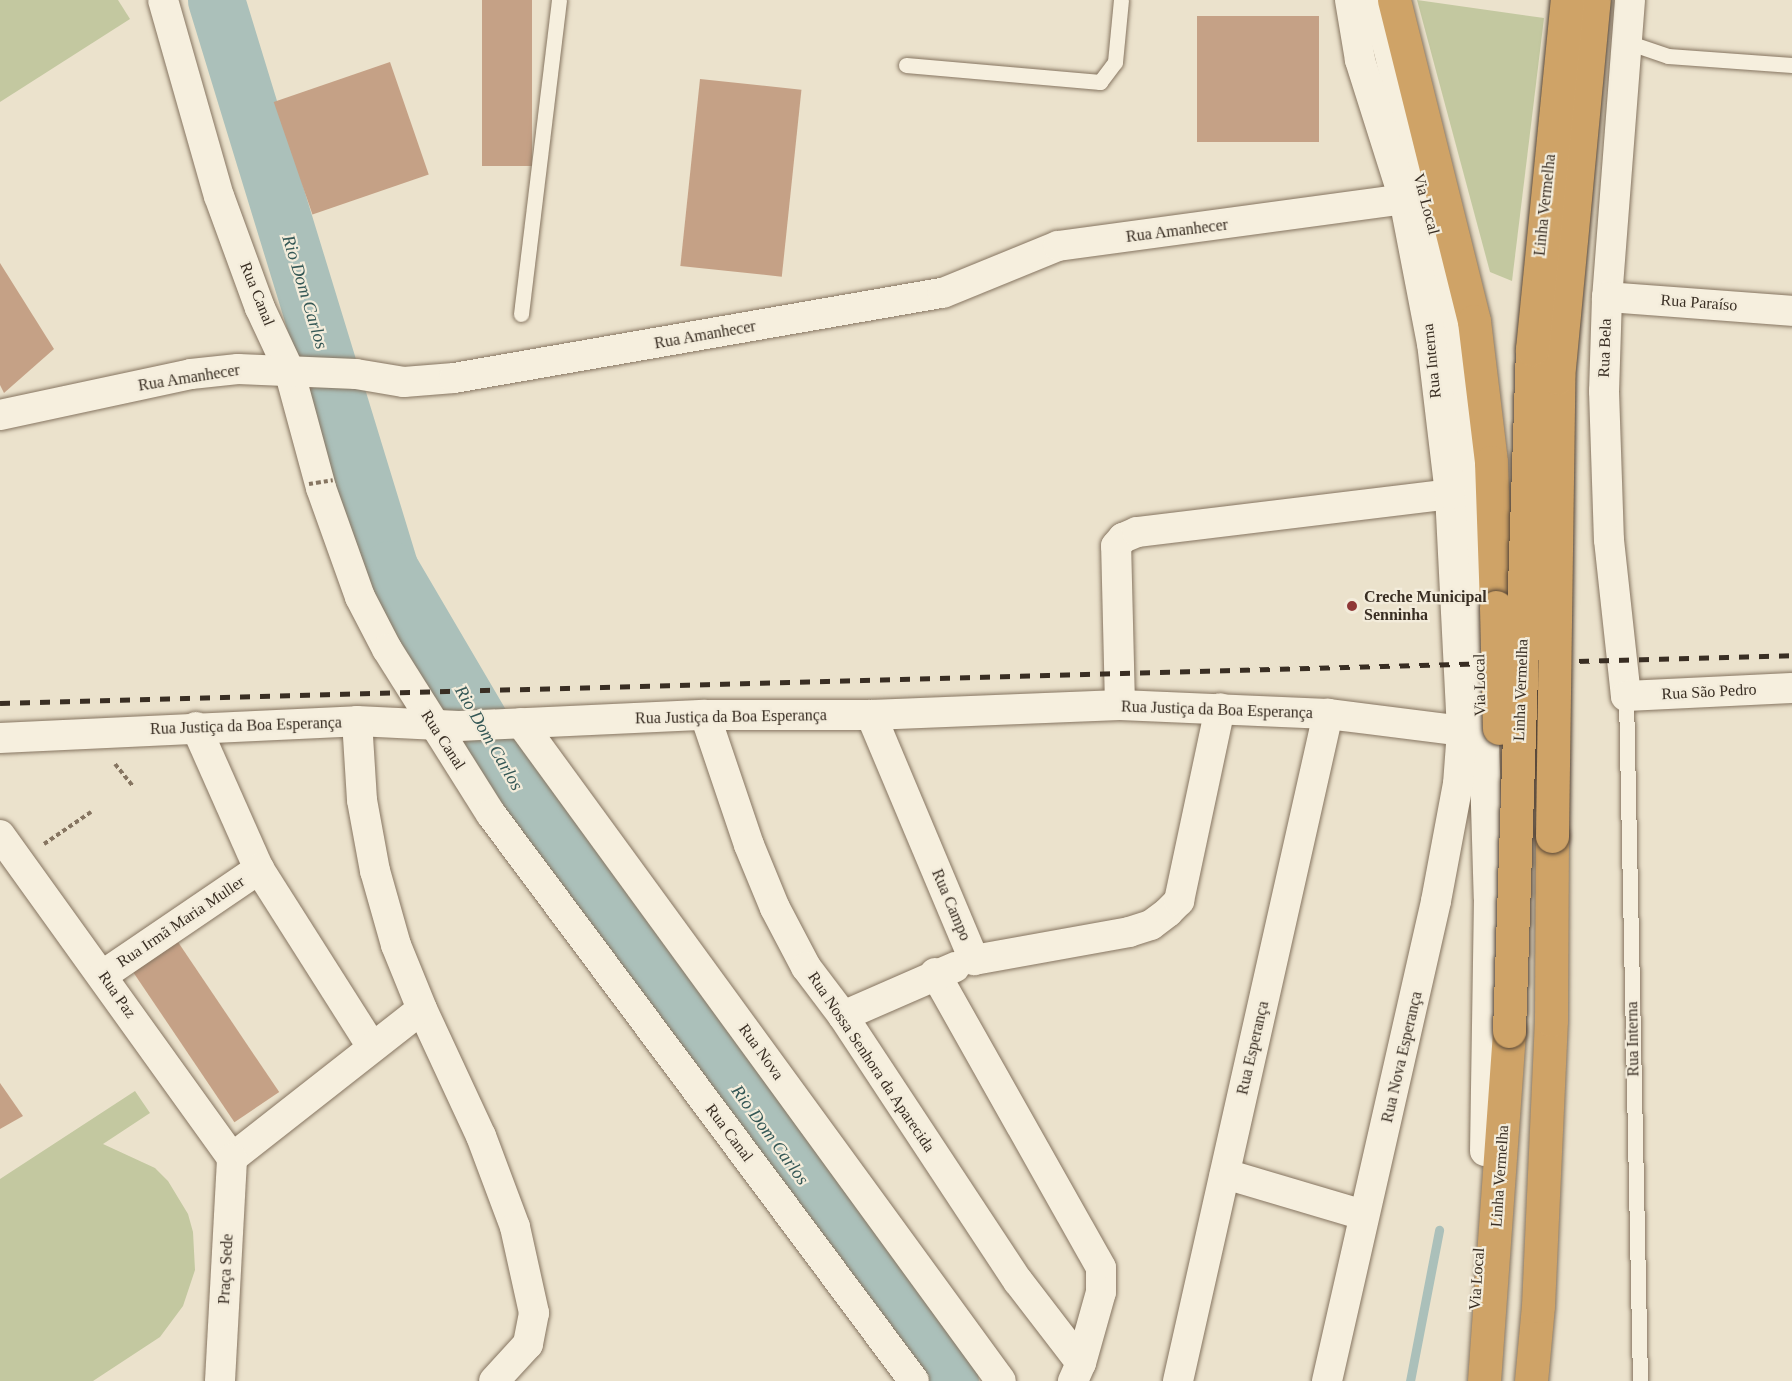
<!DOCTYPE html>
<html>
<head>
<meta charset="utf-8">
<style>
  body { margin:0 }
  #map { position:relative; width:1792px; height:1381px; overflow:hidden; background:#ebe2cc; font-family:"Times New Roman",serif }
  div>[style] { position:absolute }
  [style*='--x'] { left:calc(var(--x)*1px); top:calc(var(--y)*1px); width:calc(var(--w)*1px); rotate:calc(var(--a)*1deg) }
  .green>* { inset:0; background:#c3c8a0 }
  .stream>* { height:9px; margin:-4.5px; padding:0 4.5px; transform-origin:4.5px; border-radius:4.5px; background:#abc0ba }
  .river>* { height:57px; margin:-28.5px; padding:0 28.5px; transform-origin:28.5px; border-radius:28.5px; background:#abc0ba }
  .building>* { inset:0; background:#c5a186; transform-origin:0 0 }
  .path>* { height:4px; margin-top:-2px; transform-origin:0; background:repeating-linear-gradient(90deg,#867561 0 4.5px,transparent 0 7.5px) }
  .roads { filter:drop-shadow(0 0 2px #867561) drop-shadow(0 0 2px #867561) }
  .service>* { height:15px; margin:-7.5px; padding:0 7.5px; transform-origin:7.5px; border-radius:7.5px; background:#f6efde }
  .minor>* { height:30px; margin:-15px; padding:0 15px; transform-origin:15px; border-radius:15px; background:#f6efde }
  .motorway>* { height:33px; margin:-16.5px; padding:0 16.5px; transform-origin:16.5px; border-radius:16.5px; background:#cfa367 }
  .rail>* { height:4.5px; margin-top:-2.25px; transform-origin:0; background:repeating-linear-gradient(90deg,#392e23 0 10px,transparent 0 20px) }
  .path-bridge>* { height:4px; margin-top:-2px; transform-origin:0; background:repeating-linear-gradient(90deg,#867561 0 4.5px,transparent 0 7.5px) }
  .bridges { filter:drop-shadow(0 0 2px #554435) drop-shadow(0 0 2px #554435) }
  .motorway-bridge>* { height:33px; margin:-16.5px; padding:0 16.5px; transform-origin:16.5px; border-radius:16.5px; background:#cfa367 }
  .dots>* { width:16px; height:16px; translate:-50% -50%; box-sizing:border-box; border:3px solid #f3ecdb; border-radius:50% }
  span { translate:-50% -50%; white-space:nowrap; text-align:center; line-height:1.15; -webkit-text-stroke:4.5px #f3ecdb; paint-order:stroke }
  .street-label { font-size:16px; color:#392e23 }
  .poi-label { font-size:16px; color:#392e23; font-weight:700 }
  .left { translate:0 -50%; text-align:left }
  .water-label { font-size:18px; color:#345755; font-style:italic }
</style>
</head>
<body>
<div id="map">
  <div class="green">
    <div style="clip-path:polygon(0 0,118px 0,130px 19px,0 102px)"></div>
    <div style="clip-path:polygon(1417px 0,1544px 18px,1512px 281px,1490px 272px)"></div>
    <div style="clip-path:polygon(135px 1091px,150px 1113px,103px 1144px,155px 1168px,168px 1181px,188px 1214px,193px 1232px,195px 1270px,183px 1306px,160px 1337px,93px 1381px,0 1381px,0 1179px)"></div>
  </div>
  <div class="stream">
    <div style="--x:1410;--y:1381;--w:154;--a:-79.1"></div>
  </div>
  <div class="river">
    <div style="--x:216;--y:0;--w:595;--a:73"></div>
    <div style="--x:390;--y:569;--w:263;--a:59.6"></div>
    <div style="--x:523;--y:796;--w:724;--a:53.87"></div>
  </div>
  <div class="building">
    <div style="left:482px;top:0;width:50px;height:166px"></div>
    <div style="left:1197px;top:16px;width:122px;height:126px"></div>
    <div style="left:390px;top:62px;width:119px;height:123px;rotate:71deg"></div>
    <div style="left:700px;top:79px;width:102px;height:188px;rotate:6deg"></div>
    <div style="clip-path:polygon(0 263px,54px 349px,4px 393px,0 385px)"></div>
    <div style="left:178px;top:942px;width:181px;height:54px;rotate:56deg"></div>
    <div style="clip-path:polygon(0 1083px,23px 1116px,0 1129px)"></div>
  </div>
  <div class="path">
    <div style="--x:115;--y:764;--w:28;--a:51"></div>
    <div style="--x:44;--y:844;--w:57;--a:-34.2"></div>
  </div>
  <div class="roads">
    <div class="service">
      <div style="--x:1627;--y:42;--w:43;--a:18.9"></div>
      <div style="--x:1668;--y:56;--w:124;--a:4.2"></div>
      <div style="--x:906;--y:65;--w:195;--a:5"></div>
      <div style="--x:1100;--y:82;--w:25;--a:-53"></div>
      <div style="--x:1115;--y:62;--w:62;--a:-84.5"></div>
      <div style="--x:521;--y:314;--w:316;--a:-83.1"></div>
      <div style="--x:1626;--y:696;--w:685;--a:88.83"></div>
    </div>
    <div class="minor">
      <div style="--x:163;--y:0;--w:204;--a:74.1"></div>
      <div style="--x:219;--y:196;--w:119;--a:69.9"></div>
      <div style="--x:260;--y:308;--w:68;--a:64.9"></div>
      <div style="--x:289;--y:370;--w:122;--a:74.8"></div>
      <div style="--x:321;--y:488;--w:116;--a:70.3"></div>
      <div style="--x:360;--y:597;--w:59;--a:62.6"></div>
      <div style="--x:387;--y:649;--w:195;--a:57.8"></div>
      <div style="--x:491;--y:814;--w:707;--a:53.28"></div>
      <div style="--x:1376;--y:0;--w:334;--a:75.8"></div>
      <div style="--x:1458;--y:324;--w:179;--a:83.9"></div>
      <div style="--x:1477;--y:502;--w:396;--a:88.3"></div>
      <div style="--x:1489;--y:898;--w:253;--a:90.9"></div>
      <div style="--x:1630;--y:0;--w:298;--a:94.4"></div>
      <div style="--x:1607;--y:297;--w:94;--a:91.8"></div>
      <div style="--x:1604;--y:391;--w:149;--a:88.1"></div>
      <div style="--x:1609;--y:540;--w:157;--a:83.8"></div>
      <div style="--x:1626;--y:696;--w:166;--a:-2.8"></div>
      <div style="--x:1607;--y:297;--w:186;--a:4.3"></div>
      <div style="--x:0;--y:415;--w:195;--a:-12.1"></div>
      <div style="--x:191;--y:374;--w:47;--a:-6.1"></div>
      <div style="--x:238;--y:369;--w:118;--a:2.4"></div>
      <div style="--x:356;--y:374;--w:49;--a:9.5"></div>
      <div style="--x:404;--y:382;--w:50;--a:-4.6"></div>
      <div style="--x:454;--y:378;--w:496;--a:-9.9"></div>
      <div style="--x:943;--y:293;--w:124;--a:-22.2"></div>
      <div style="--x:1058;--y:246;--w:349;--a:-7.7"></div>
      <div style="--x:1120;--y:705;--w:159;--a:-91.4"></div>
      <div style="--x:1116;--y:546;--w:11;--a:-49"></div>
      <div style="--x:1123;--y:538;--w:15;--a:-23"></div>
      <div style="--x:1137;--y:532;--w:315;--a:-6.9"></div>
      <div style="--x:705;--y:715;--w:137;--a:71.3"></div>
      <div style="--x:749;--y:845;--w:68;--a:67.6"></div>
      <div style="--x:775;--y:908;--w:67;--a:62.3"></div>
      <div style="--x:806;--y:967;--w:61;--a:52.9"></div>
      <div style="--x:843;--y:1016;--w:318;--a:56.6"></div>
      <div style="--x:1018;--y:1281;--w:103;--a:52.5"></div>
      <div style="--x:1081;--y:1363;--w:20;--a:114"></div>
      <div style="--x:871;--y:715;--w:266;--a:67.2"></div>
      <div style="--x:974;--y:960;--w:158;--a:-10.2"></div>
      <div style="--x:1129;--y:932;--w:23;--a:-18"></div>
      <div style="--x:1151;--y:925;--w:21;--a:-37"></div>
      <div style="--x:1168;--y:912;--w:16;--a:-45"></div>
      <div style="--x:1179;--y:901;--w:197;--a:-78"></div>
      <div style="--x:521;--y:723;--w:814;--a:53.89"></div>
      <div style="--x:196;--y:727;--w:155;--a:66.1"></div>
      <div style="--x:259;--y:869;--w:211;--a:57.6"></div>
      <div style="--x:0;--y:738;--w:357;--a:-2.7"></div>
      <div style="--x:357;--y:721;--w:102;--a:2.8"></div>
      <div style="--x:459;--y:726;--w:246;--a:-2.6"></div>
      <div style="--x:705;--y:715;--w:166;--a:0"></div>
      <div style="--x:871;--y:715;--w:249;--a:-2.3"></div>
      <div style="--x:1120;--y:705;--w:208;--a:2.5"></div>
      <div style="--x:1328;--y:714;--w:135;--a:7.2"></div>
      <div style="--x:0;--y:835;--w:398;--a:54.3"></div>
      <div style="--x:935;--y:973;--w:338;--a:60.6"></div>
      <div style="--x:1101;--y:1268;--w:24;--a:90"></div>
      <div style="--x:1101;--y:1292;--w:74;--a:105.7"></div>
      <div style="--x:103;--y:975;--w:189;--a:-34.2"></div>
      <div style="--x:422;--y:1009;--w:140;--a:65.1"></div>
      <div style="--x:481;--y:1136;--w:97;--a:69.5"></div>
      <div style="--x:515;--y:1227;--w:88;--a:77.5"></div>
      <div style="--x:534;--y:1313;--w:32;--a:101"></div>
      <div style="--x:528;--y:1344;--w:50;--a:132.6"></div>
      <div style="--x:843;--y:1016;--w:122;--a:-23.6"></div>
      <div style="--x:232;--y:1158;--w:241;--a:-38.1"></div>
      <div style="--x:422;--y:1009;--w:69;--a:-112.1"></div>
      <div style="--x:396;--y:945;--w:77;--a:-105.8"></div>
      <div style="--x:375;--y:871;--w:72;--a:-100.4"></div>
      <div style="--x:362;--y:800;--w:79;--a:-93.6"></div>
      <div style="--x:1225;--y:1174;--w:144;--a:16.5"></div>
      <div style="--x:220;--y:1381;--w:223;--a:-86.9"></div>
      <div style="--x:1178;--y:1381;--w:684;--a:-77.33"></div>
      <div style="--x:1327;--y:1381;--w:492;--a:-77.2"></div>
      <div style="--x:1436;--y:901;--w:119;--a:-79.4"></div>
      <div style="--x:1458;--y:784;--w:53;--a:-85.7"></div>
      <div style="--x:1462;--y:731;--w:237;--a:-92.9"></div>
      <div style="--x:1450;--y:494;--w:151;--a:-96.8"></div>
      <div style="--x:1432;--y:344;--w:148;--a:-100.9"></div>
      <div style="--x:1404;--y:199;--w:146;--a:-107.6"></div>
      <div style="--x:1360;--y:60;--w:61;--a:-99.5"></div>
    </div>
    <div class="motorway">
      <div style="--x:1394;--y:0;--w:331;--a:76"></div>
      <div style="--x:1474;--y:321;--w:142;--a:83.1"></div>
      <div style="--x:1491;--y:462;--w:145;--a:88"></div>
      <div style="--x:1484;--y:1381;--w:351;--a:-85.9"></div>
      <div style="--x:1531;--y:1381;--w:75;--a:-84.7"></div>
      <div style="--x:1538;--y:1306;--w:286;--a:-87.4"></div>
      <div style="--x:1551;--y:1020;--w:184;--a:-89.7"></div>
    </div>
  </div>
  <div class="rail">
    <div style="--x:0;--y:703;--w:1793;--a:-1.53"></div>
  </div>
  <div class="path-bridge">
    <div style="--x:309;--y:484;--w:24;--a:-9"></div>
  </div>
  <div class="bridges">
    <div class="motorway-bridge">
      <div style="--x:1496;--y:607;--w:121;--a:88.6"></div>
      <div style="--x:1552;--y:836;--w:458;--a:-89.2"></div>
      <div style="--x:1558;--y:378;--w:380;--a:-84.6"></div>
      <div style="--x:1509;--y:1031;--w:682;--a:-88.07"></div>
      <div style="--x:1532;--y:349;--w:351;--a:-84.3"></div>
    </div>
  </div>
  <div class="dots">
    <div style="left:1352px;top:606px;background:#8f3837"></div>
  </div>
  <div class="street-label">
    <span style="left:1426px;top:204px;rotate:75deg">Via Local</span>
    <span style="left:1545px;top:205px;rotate:-84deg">Linha Vermelha</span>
    <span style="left:1177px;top:231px;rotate:-7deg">Rua Amanhecer</span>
    <span style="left:257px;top:294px;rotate:68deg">Rua Canal</span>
    <span style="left:1699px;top:303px;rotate:4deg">Rua Paraíso</span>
    <span style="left:705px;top:335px;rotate:-10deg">Rua Amanhecer</span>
    <span style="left:1605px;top:348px;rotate:-88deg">Rua Bela</span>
    <span style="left:1432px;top:361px;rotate:-96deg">Rua Interna</span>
    <span style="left:189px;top:378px;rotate:-9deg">Rua Amanhecer</span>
    <span style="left:1480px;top:685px;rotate:-91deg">Via Local</span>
    <span style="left:1521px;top:690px;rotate:-88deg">Linha Vermelha</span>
    <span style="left:1709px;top:692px;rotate:-3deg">Rua São Pedro</span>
    <span style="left:1217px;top:710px;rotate:2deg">Rua Justiça da Boa Esperança</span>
    <span style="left:731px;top:717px;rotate:-1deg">Rua Justiça da Boa Esperança</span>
    <span style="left:246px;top:726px;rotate:-2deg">Rua Justiça da Boa Esperança</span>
    <span style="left:443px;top:740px;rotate:57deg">Rua Canal</span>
    <span style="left:951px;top:905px;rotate:67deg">Rua Campo</span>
    <span style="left:181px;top:922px;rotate:-34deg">Rua Irmã Maria Muller</span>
    <span style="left:117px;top:995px;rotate:55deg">Rua Paz</span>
    <span style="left:1633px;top:1039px;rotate:-91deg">Rua Interna</span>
    <span style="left:1253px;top:1048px;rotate:-77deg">Rua Esperança</span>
    <span style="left:761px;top:1052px;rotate:54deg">Rua Nova</span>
    <span style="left:1402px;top:1057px;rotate:-77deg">Rua Nova Esperança</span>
    <span style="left:871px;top:1062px;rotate:56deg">Rua Nossa Senhora da Aparecida</span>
    <span style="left:729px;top:1133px;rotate:53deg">Rua Canal</span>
    <span style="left:1500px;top:1176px;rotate:-86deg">Linha Vermelha</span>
    <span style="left:226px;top:1269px;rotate:-87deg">Praça Sede</span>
    <span style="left:1477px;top:1279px;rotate:-86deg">Via Local</span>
  </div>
  <div class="poi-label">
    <span class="left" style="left:1364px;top:606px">Creche Municipal<br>Senninha</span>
  </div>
  <div class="water-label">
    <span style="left:305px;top:292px;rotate:73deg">Rio Dom Carlos</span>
    <span style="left:489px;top:738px;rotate:60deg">Rio Dom Carlos</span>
    <span style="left:770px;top:1135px;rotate:54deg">Rio Dom Carlos</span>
  </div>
</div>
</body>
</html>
